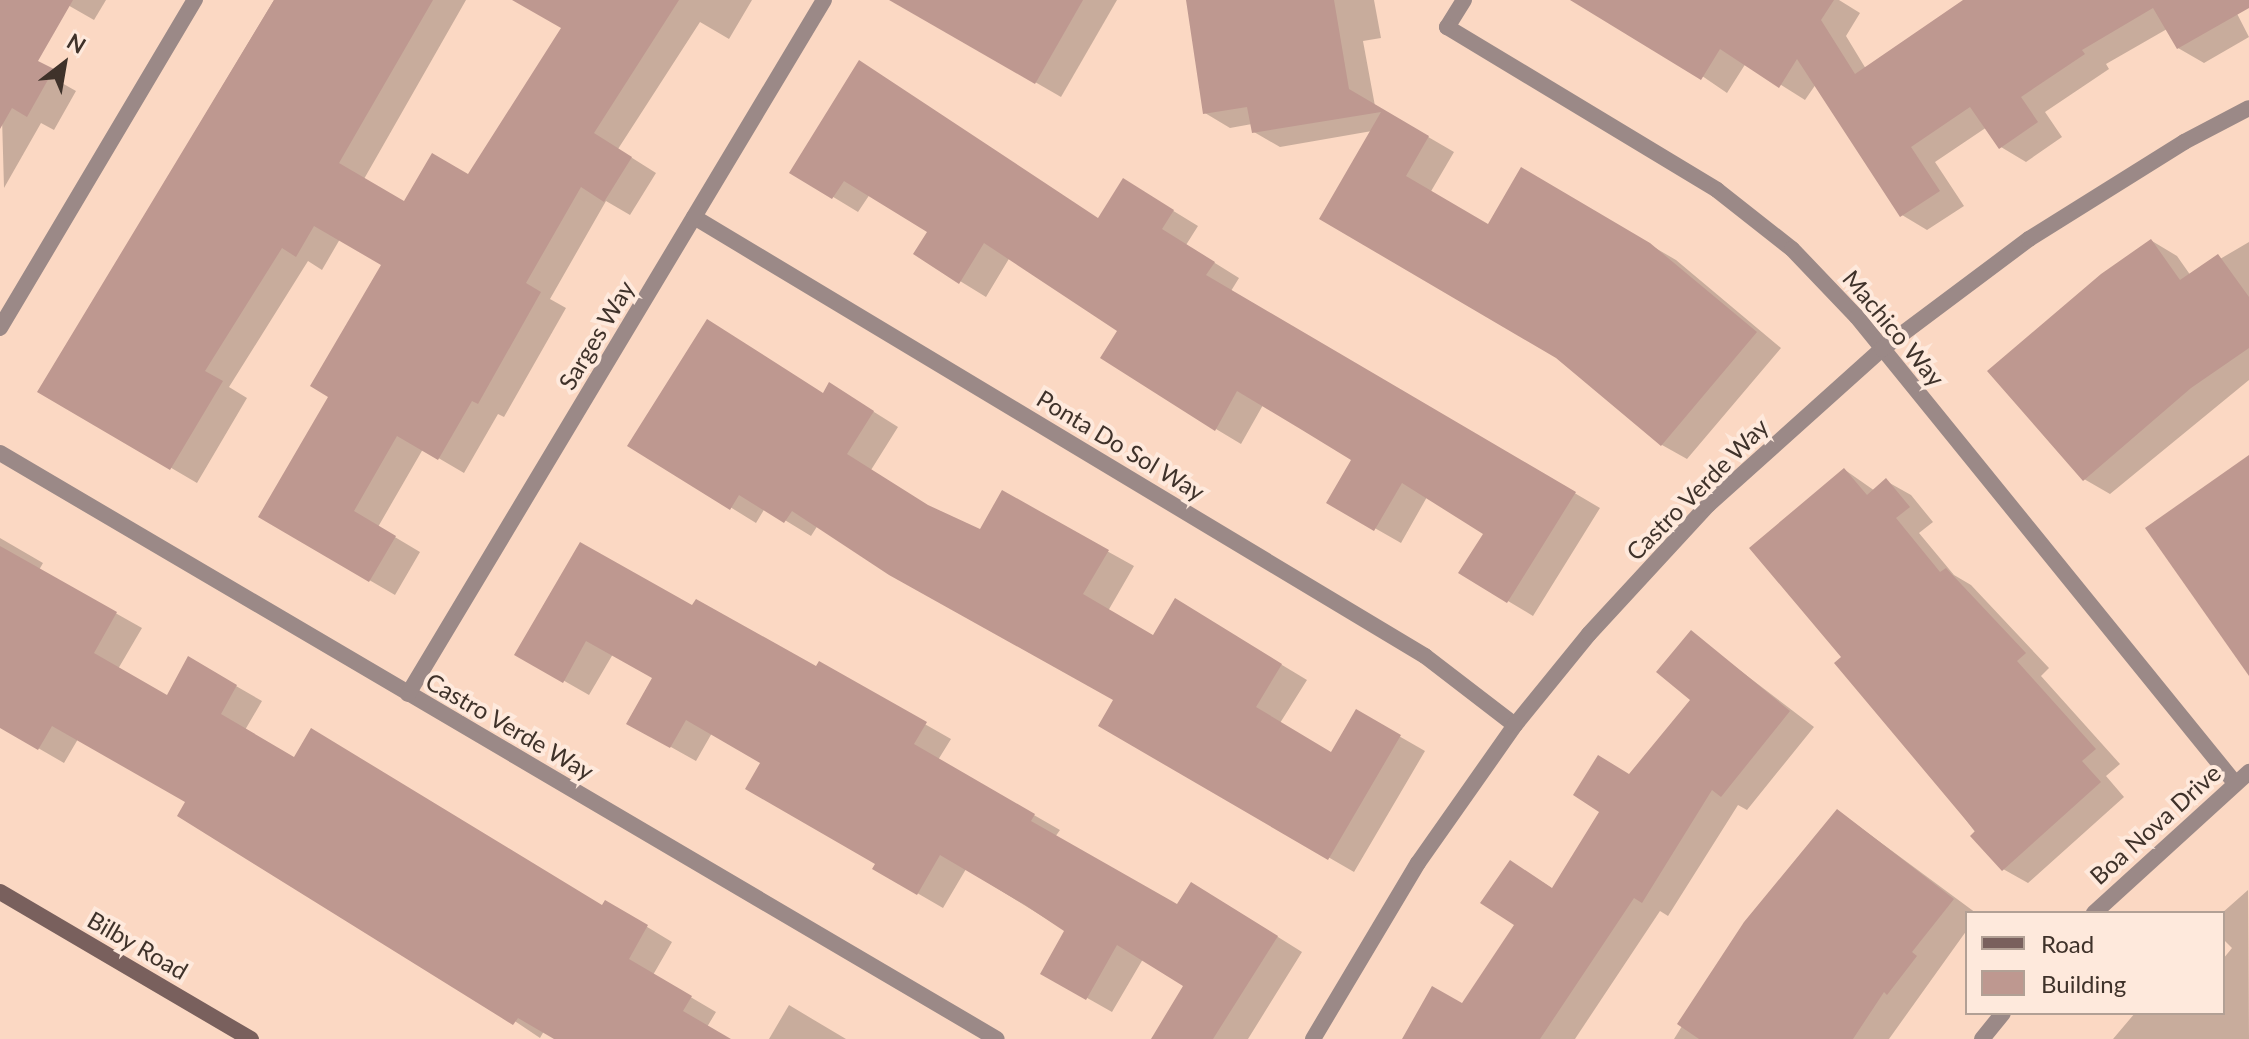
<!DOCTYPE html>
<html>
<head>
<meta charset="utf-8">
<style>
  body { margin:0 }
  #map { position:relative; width:2249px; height:1039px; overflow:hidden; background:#fbd8c3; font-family:Lato,sans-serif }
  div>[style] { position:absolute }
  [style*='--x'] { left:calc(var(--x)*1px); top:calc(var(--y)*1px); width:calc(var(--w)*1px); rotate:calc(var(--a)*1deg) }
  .shadow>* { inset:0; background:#0003 }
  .building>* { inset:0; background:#be9890 }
  .street>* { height:16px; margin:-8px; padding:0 8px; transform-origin:8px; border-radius:8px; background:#9b8987 }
  .secondary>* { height:16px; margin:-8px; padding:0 8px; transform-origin:8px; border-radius:8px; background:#79605d }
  span { translate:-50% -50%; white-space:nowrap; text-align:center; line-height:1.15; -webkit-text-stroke:8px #fee9dc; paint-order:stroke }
  .street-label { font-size:24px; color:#3f322a }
  .legend { position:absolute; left:1965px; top:911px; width:260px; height:104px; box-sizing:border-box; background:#fee9dc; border:2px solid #b2a095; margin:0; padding:10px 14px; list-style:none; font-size:24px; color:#3f322a }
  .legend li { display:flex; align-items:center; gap:16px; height:40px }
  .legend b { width:40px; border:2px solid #b2a095 }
  .north { position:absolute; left:24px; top:24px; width:80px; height:80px; -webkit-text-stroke:6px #fee9dc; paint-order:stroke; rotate:31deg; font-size:22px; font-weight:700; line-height:32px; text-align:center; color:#3f322a }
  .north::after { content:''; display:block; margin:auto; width:28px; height:36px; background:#3f322a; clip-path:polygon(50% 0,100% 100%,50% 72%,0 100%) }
</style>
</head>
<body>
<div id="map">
  <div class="shadow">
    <div style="clip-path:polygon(59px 0,106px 0,94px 20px)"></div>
    <div style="clip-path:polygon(274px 0,466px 0,364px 179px,405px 203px,469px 176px,563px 27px,554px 0,752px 0,729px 39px,700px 22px,618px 149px,656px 173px,630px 215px,606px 201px,550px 299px,566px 308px,504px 417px,498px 414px,464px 473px,423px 449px,378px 527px,420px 552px,395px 595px,261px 517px,331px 396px,383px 264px,340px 239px,322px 270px,308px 261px,229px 387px,247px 398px,197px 483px,40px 391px)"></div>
    <div style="clip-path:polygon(916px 0,1117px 0,1061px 97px,910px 10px)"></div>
    <div style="clip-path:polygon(1188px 0,1374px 0,1381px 38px,1363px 41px,1375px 106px,1454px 152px,1430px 193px,1489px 227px,1521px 170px,1676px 260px,1781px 348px,1687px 459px,1662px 445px,1557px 356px,1321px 218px,1372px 131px,1280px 147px,1254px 132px,1252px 124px,1230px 128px,1205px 113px)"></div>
    <div style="clip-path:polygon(1591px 0,1839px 0,1860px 13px,1846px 36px,1866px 69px,1967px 0,2230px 0,2249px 37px,2204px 63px,2178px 48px,2167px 29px,2106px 64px,2109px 69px,2045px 112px,2062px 137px,2026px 162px,2001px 147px,1987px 127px,1935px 162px,1964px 206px,1927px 230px,1902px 215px,1816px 84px,1805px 100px,1746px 63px,1727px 93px)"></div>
    <div style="clip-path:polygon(0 48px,76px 91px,54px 130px,41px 123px,4px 188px)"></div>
    <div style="clip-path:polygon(792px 172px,1100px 219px,1149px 196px,1198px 226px,1186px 245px,1239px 278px,1231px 291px,1600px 508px,1533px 616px,1508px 601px,1485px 533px,1427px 497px,1401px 543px,1329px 502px,1353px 459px,1263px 405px,1241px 444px,1216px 429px,1119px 330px,1010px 257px,986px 297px,916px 254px,930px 231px,870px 194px,858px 212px)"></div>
    <div style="clip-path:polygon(2152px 241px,2177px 256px,2191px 276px,2249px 242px,2249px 380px,2110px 494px,2084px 479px)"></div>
    <div style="clip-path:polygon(824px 394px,855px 400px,898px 427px,871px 470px,936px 511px,981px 532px,1002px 493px,1134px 566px,1108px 611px,1154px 638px,1201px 616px,1307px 680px,1280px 723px,1332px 754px,1357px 712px,1425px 751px,1354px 872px,1100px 725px,1116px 700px,818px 525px,811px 536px,765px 508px,756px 523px,630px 445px)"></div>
    <div style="clip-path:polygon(1845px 470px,1875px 491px,1886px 481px,1911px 495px,1933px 522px,1919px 533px,1954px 575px,1971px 585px,2049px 668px,2041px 676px,2120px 764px,2106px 776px,2124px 797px,2028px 883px,2003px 869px,1843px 657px)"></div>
    <div style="clip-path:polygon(0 538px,43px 563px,39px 570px,142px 628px,118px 669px,167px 697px,189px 659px,262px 701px,245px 730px,295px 760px,603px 907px,606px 902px,672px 942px,653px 975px,716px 1012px,707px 1027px,728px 1039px,558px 1039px,544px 1031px,540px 1038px,188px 802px,78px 739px,64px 763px,0 726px)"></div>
    <div style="clip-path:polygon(693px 608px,816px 669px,819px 664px,951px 739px,938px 760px,1060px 830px,1055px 837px,1178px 907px,1217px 899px,1302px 952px,1248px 1039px,1174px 1039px,1186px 986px,1143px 959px,1112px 1012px,1043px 973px,1066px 931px,966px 869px,943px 908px,874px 868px,877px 863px,763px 762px,712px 733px,696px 761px,628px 723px,654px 677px,613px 654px,589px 695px,517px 654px)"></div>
    <div style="clip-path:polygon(1691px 633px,1814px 727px,1747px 810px,1738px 805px,1668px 916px,1660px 911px,1575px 1039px,1406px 1039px,1462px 1005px,1517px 925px,1511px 862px,1553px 889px,1630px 776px,1693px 700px)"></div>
    <div style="clip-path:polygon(1838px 811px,1976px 913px,1967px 913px,1967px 930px,1889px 1039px,1674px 1039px,1746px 923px)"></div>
    <div style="clip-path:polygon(2248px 890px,2249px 1039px,2113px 1039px,2135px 1013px,2223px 1013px,2223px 959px,2232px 948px,2223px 939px,2222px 913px)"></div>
    <div style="clip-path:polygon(789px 1005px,814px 1020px,846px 1039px,769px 1039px)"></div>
  </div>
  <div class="building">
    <div style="clip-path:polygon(0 0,73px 0,38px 61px,54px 69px,27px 117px,12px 108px,0 129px)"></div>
    <div style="clip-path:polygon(274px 0,433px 0,339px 163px,404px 201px,432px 153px,468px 174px,561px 28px,512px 0,679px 0,594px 133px,632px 157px,604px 202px,581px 187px,526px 283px,541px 292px,478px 404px,472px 401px,438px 460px,397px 436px,354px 511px,396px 536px,369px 582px,258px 517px,328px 397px,310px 386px,381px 265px,314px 226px,296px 257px,282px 248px,205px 371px,223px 381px,170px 470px,37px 392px)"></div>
    <div style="clip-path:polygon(889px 0,1083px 0,1035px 84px)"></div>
    <div style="clip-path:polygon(1186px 0,1334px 0,1349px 89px,1429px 136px,1406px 176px,1488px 224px,1521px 167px,1650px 243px,1757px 332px,1661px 446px,1556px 358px,1319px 219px,1381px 112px,1252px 133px,1247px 107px,1203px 114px)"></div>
    <div style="clip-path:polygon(1570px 0,1834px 0,1821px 20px,1855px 74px,1963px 0,2249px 0,2249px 8px,2177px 49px,2153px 8px,2082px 50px,2085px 54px,2021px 97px,2038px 122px,1999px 149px,1970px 107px,1911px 147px,1940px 191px,1900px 217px,1797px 59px,1779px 88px,1720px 49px,1701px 80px)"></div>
    <div style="clip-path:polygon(859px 60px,1098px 218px,1123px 178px,1174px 210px,1162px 229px,1215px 262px,1206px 275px,1576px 492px,1507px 603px,1458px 573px,1483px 534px,1402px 483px,1374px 531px,1326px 503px,1351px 460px,1302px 430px,1237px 391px,1215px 431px,1100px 358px,1117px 331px,984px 243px,959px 284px,913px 254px,927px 232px,844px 181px,832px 199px,789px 173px)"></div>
    <div style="clip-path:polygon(2151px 239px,2180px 280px,2218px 254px,2249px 297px,2249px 348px,2191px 388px,2083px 481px,1987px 371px,2101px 274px)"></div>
    <div style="clip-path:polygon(707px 319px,823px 393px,829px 382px,874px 411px,847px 454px,928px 505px,980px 529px,1002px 490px,1109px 550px,1083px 594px,1153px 635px,1175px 598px,1282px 664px,1256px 707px,1331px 752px,1356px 709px,1401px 735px,1328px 860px,1098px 726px,1113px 700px,889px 575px,792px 511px,784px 523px,739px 495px,730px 510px,627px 446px)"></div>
    <div style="clip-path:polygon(2249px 455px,2249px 676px,2145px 528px)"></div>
    <div style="clip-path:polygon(1844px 468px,1867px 495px,1886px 478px,1910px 507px,1896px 518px,1940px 572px,1946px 568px,2026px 653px,2017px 661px,2096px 749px,2082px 761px,2101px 782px,2002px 871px,1970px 836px,1975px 831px,1834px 663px,1841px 657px,1749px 548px)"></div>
    <div style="clip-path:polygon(580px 542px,692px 605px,696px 599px,816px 666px,819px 661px,927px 722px,914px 744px,1035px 814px,1031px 821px,1177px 904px,1191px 882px,1278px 936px,1213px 1039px,1151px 1039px,1183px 986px,1117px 945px,1086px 1000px,1040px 974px,1064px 931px,1025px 905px,940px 855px,917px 895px,872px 869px,875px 864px,745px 789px,760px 763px,686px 720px,670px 748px,626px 724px,652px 678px,586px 641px,563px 683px,514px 655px)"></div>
    <div style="clip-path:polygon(0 546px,117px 612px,94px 653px,167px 695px,188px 656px,237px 685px,221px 714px,294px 757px,311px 728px,602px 905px,605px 900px,648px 925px,629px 959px,692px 996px,683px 1011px,731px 1039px,554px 1039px,518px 1018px,513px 1025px,177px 816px,185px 802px,52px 726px,38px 750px,0 728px)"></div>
    <div style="clip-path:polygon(1691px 630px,1790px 711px,1721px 797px,1712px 790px,1642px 903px,1634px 898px,1540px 1039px,1402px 1039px,1432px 986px,1462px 1003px,1514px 925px,1480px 903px,1510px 860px,1552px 888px,1599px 812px,1573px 795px,1598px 755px,1629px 774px,1690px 700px,1656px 672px)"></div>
    <div style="clip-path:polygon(1837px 809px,1954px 899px,1912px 952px,1917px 956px,1887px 995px,1884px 992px,1853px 1039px,1699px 1039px,1677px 1024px,1744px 922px)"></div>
  </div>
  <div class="street">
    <div style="--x:1464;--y:0;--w:32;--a:122"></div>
    <div style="--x:1447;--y:27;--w:315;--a:31.1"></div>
    <div style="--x:1717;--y:190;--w:95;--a:38.2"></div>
    <div style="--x:1792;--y:249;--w:94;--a:46.3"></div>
    <div style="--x:1857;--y:317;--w:600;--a:50.95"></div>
    <div style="--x:694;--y:217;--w:853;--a:30.99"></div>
    <div style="--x:1425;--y:656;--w:113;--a:37.5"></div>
    <div style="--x:0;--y:328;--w:382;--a:-59.3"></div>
    <div style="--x:0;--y:453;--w:1156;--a:30.45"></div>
    <div style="--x:408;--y:694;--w:809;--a:-59.06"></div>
    <div style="--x:2094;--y:913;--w:210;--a:-42.3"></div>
    <div style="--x:1313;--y:1039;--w:205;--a:-59.2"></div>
    <div style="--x:1418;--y:863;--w:169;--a:-54.9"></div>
    <div style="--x:1515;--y:725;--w:117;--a:-50.9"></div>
    <div style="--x:1589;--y:634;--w:176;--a:-47.3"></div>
    <div style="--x:1708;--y:505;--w:234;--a:-41.9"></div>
    <div style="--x:1882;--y:349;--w:184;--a:-36.8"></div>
    <div style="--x:2029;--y:239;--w:183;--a:-32"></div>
    <div style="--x:2184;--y:142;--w:73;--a:-27.6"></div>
    <div style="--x:1982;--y:1039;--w:33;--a:-51"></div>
  </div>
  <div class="secondary">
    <div style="--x:0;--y:892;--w:291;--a:30.4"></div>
  </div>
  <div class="street-label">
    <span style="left:1894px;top:328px;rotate:50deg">Machico Way</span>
    <span style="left:596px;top:335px;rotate:-59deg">Sarges Way</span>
    <span style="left:1121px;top:445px;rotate:31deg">Ponta Do Sol Way</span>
    <span style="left:1697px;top:489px;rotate:-45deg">Castro Verde Way</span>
    <span style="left:510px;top:726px;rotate:30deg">Castro Verde Way</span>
    <span style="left:2155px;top:824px;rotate:-42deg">Boa Nova Drive</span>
    <span style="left:138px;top:945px;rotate:30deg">Bilby Road</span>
  </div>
  <ul class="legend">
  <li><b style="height:10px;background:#79605d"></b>Road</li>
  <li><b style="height:22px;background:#be9890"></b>Building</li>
  </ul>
  <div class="north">N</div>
</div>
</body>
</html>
